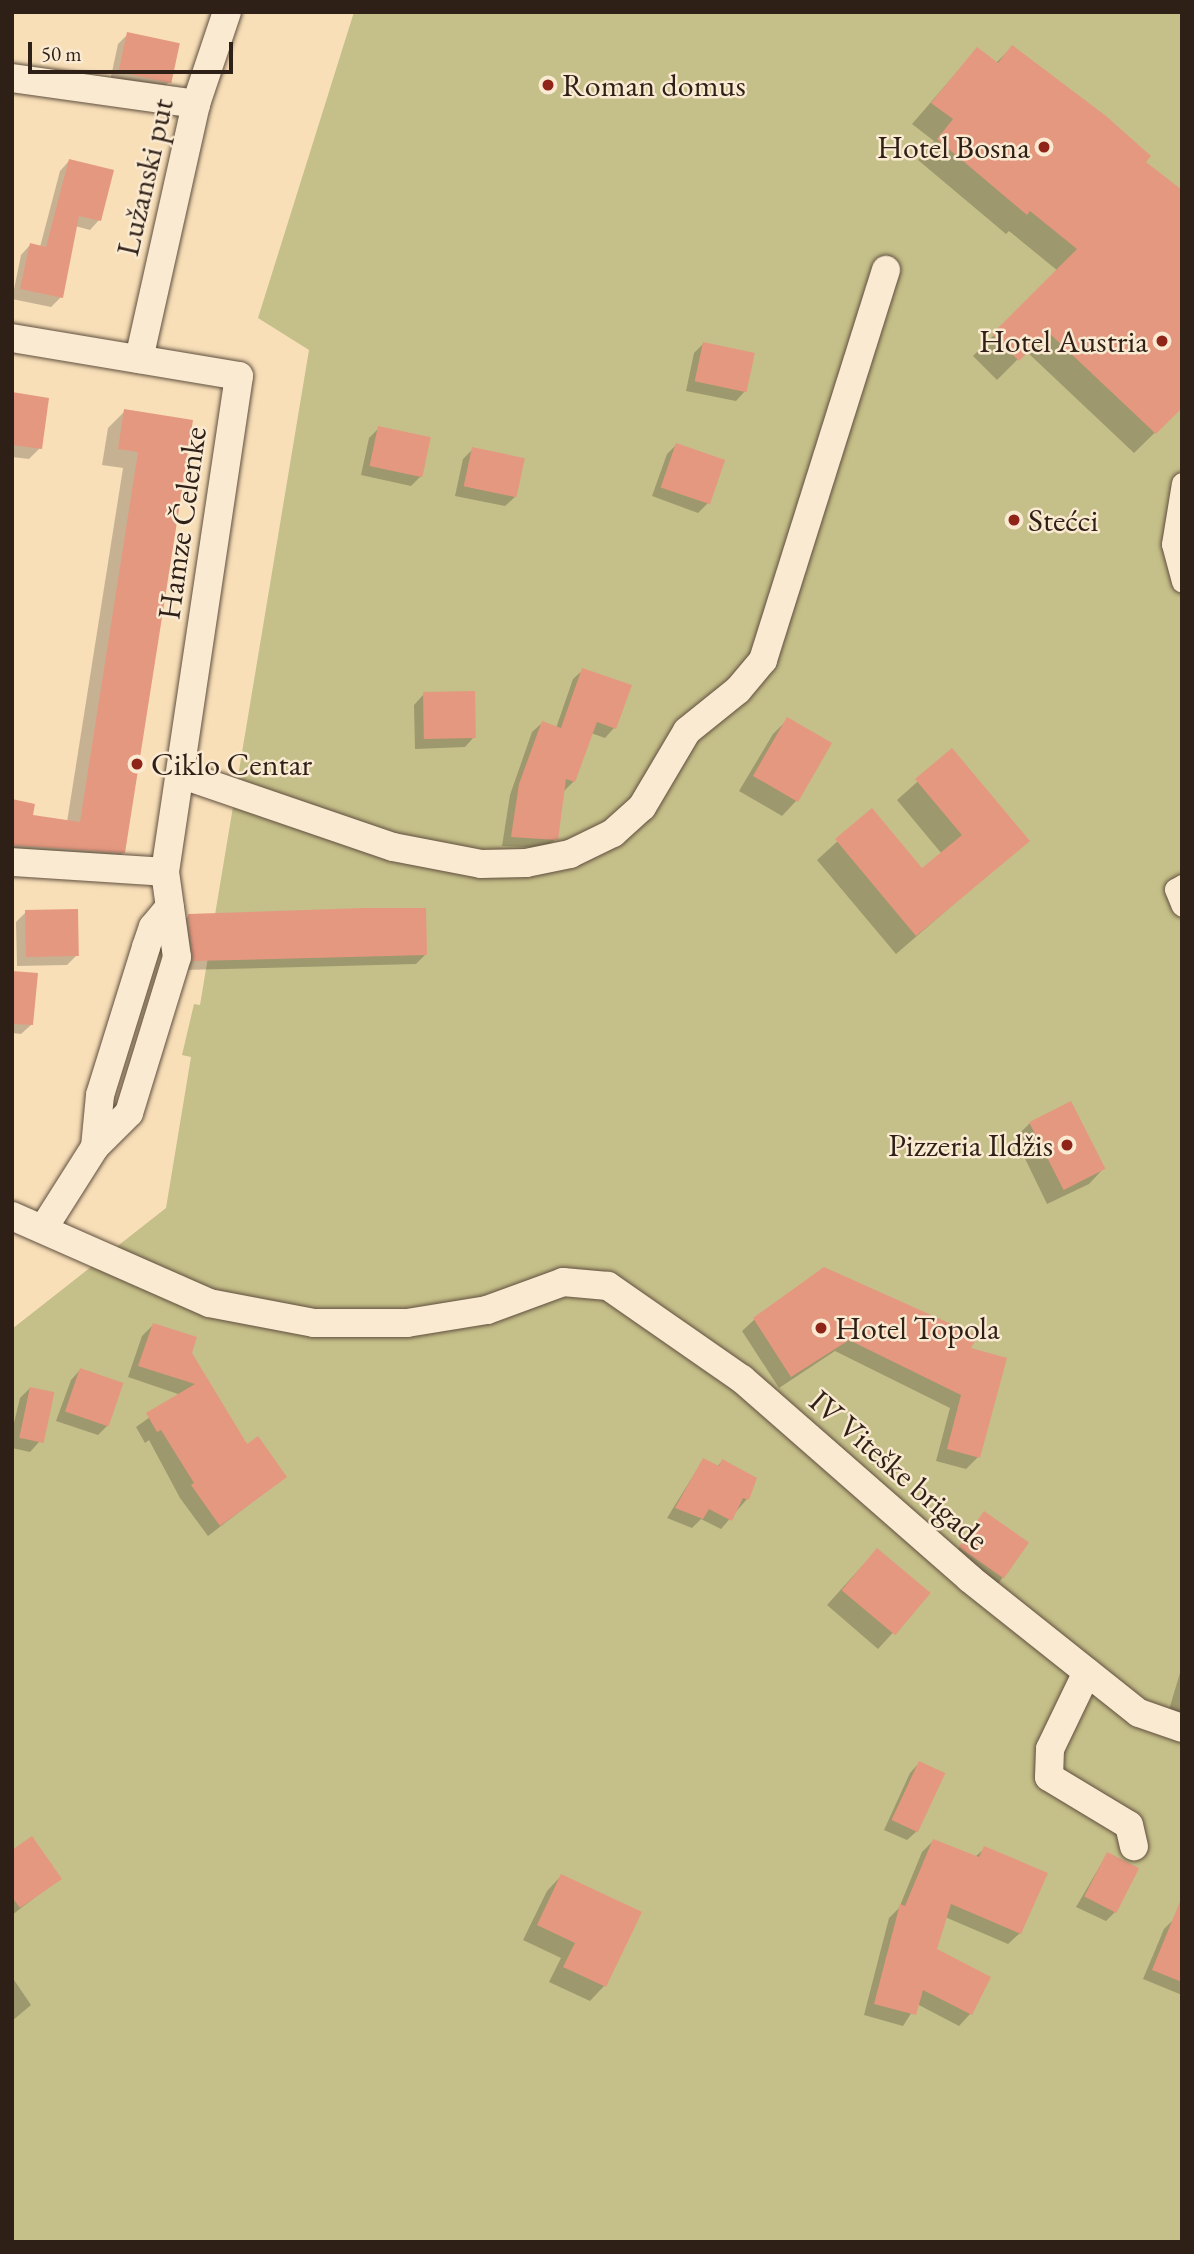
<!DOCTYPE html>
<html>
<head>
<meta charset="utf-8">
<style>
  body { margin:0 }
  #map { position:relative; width:1194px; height:2254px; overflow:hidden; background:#f8dfb8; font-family:"EB Garamond",serif }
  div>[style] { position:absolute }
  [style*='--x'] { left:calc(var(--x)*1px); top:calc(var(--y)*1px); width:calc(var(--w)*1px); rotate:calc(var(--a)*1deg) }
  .green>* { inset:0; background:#c5bf89 }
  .shadow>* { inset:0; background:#0003; transform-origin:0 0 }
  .building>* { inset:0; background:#e59880; transform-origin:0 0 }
  .roads { filter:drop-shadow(0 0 2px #604f3f) drop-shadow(0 0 2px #604f3f) }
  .pedestrian>* { height:21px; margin:-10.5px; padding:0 10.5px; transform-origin:10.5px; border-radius:10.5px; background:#faead1 }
  .minor>* { height:28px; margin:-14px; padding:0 14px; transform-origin:14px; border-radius:14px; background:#faead1 }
  .dots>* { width:19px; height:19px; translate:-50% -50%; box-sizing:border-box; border:4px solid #faead1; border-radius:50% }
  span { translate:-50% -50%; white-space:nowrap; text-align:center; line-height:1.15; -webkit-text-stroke:5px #faead1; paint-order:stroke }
  .poi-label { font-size:32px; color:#2e1f17 }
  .left { translate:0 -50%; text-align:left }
  .right { translate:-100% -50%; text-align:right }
  .street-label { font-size:32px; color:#2e1f17 }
  .frame { position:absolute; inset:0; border:14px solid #2e1f17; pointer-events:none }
  .scale { position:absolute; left:28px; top:42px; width:205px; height:32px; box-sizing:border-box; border:4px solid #2e1f17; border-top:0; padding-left:9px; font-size:21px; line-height:24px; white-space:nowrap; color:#2e1f17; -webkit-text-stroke:5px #faead1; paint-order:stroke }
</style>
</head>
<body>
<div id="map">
  <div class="green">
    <div style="clip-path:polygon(354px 12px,1182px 12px,1182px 2242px,12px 2242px,12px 1329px,166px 1208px,191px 1057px,182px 1055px,194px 1004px,200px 1005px,309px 350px,258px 318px)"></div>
  </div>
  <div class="shadow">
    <div style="clip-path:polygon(128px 34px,170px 81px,160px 91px,110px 81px,118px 44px)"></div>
    <div style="clip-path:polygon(1012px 47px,1144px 162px,1182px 406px,1134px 453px,1026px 351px,997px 380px,973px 356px,1058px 271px,1009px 231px,1006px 234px,918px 160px,934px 141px,912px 124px,977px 49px,995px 64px)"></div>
    <div style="clip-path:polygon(69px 161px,99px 220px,90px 230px,75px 226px,61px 297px,51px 307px,12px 299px,21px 255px,30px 245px,40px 247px,60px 171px)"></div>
    <div style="clip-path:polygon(703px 344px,745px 391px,736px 401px,686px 391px,694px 353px)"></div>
    <div style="clip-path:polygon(12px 394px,40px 448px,29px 459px,12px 457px)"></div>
    <div style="clip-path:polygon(125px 411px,191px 421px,124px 852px,107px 869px,12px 862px,12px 801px,31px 817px,67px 822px,123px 468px,102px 465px,108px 428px)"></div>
    <div style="clip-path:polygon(379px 428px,421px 476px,411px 486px,361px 475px,369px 438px)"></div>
    <div style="clip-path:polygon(676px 445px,708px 503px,698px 513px,652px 496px,667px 454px)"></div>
    <div style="clip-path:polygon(473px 449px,515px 497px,505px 506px,455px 496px,463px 459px)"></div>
    <div style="clip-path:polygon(583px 670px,614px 728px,605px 738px,591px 733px,574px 781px,563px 792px,556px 839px,546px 848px,502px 846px,510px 795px,532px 732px,542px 723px,556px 728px,573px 679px)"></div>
    <div style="clip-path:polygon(423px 695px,474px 737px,465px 747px,415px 749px,414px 705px)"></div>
    <div style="clip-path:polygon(787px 720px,796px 801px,782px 816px,739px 791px,773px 734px)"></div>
    <div style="clip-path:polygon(952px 751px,1027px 841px,896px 954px,817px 860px,872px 810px,922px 871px,942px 854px,897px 800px)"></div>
    <div style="clip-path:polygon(26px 912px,77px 955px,67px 965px,17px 966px,16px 922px)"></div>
    <div style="clip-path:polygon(188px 916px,426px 954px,416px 964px,184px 970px,179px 926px)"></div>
    <div style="clip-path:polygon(12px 973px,31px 1025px,21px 1034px,12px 1033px)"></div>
    <div style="clip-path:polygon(1070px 1104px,1103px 1169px,1089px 1184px,1047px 1204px,1015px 1138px,1030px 1123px)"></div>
    <div style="clip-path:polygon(755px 1319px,968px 1349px,978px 1457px,966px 1469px,936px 1461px,950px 1408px,835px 1351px,779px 1388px,742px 1331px)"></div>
    <div style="clip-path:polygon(153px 1325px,190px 1354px,246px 1446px,285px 1477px,208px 1536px,180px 1498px,149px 1440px,145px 1443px,136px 1427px,181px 1395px,128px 1377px,142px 1336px)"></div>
    <div style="clip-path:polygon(80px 1370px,108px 1425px,98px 1435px,56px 1421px,71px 1380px)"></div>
    <div style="clip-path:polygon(30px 1388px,39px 1442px,30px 1452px,12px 1448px,12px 1431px,20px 1398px)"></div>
    <div style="clip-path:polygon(703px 1460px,717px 1467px,722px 1461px,747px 1499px,721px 1529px,701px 1519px,692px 1528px,667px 1518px)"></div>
    <div style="left:984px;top:1513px;width:53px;height:56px;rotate:36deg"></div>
    <div style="clip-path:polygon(863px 1565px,928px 1594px,878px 1649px,827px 1605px)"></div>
    <div style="clip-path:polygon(1182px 1666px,1182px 1744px,1163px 1730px)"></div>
    <div style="clip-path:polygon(919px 1763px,917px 1831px,907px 1840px,884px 1830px,910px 1773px)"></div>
    <div style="clip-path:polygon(933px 1841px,975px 1857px,985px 1848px,1020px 1933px,1008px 1944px,945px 1917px,935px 1950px,989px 1977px,970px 2014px,959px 2026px,917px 2004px,903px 2026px,864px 2015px,889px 1918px,899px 1908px,922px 1852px)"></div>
    <div style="clip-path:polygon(12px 1852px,59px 1879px,12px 1915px)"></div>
    <div style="clip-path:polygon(1107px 1854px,1115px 1912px,1106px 1921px,1076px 1907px)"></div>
    <div style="clip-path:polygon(561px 1876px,639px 1913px,604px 1986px,590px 2001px,549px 1982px,561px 1958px,523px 1940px,547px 1891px)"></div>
    <div style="clip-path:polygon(1174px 1919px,1182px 1923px,1182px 1995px,1143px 1979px,1164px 1929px)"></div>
    <div style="clip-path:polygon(12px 1977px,31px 2005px,12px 2021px)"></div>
  </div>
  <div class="building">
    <div style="left:127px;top:32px;width:54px;height:41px;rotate:12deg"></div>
    <div style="clip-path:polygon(1012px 45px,1106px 116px,1151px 156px,1146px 162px,1182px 190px,1182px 408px,1156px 434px,1048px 332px,1019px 361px,992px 334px,1077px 249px,1030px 211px,1027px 215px,937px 139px,953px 119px,931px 103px,977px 47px,998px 63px)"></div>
    <div style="clip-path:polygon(69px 159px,114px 170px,101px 221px,79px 216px,63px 298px,20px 289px,30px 243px,46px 247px)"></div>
    <div style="left:703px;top:342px;width:53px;height:40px;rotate:12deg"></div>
    <div style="clip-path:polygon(12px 392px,49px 398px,42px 449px,12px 445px)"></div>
    <div style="clip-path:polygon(124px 409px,193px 420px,125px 853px,12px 845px,12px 799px,35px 804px,33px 815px,80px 822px,138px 452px,118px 449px)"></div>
    <div style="left:378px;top:426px;width:54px;height:41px;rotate:12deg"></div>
    <div style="left:676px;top:443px;width:52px;height:47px;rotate:19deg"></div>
    <div style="left:472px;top:447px;width:54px;height:40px;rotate:12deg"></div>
    <div style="clip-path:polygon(582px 668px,632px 685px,616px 729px,597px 722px,575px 782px,566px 779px,558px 840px,511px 837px,519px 784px,542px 721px,561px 728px)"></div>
    <div style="left:475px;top:691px;width:47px;height:52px;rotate:89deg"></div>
    <div style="left:787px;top:717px;width:52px;height:68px;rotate:30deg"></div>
    <div style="clip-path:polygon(952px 748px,1030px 841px,916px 936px,835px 839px,872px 808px,922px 868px,962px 835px,915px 779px)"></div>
    <div style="clip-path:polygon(364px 908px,426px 908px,427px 955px,193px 961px,188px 914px)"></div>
    <div style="left:78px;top:909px;width:47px;height:53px;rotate:89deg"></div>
    <div style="clip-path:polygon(12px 971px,38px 973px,33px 1025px,12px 1024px)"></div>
    <div style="left:1071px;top:1101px;width:76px;height:47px;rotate:63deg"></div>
    <div style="clip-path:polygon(824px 1267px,978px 1336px,971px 1348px,1007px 1358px,980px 1458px,947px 1449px,961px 1395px,849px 1340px,791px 1377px,753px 1318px)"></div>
    <div style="clip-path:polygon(153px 1323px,197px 1337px,192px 1353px,247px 1444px,258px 1436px,287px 1477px,220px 1526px,191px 1485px,194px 1483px,161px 1430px,157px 1432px,146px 1413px,195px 1384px,138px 1366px)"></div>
    <div style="left:80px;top:1368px;width:46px;height:46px;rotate:19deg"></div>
    <div style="left:30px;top:1387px;width:25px;height:52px;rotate:12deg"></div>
    <div style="clip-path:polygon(703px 1458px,719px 1466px,722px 1459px,757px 1478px,749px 1500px,743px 1498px,732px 1521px,709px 1509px,703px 1519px,675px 1508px)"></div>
    <div style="left:984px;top:1511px;width:55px;height:44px;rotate:35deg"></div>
    <div style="left:877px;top:1548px;width:70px;height:55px;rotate:40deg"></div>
    <div style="left:919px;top:1761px;width:29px;height:65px;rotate:25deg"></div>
    <div style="clip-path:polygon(32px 1836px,62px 1879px,20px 1908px,12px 1897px,12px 1850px)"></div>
    <div style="clip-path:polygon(933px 1839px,979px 1857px,984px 1846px,1048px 1873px,1021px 1934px,951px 1904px,937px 1949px,991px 1977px,972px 2015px,923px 1990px,916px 2015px,874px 2004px,900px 1904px,905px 1906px)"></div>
    <div style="left:1107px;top:1852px;width:36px;height:50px;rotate:27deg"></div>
    <div style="clip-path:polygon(561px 1874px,642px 1912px,606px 1987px,563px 1967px,575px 1943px,537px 1925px)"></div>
    <div style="clip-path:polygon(1181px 1899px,1182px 1899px,1182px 1982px,1152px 1970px)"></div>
  </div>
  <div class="roads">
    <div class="pedestrian">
      <div style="--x:1182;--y:483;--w:62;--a:99.3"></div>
      <div style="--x:1172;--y:544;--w:39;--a:75"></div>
      <div style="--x:1182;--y:885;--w:8;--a:150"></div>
      <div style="--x:1175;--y:889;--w:18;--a:68"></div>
    </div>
    <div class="minor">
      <div style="--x:12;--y:78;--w:186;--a:8"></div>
      <div style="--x:12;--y:338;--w:230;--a:9.5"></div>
      <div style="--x:239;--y:376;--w:501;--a:98.49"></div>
      <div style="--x:165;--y:872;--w:86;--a:82"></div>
      <div style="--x:177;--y:957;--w:163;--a:107.1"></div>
      <div style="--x:129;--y:1113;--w:48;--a:135"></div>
      <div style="--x:95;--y:1147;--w:97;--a:122.4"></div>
      <div style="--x:139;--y:359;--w:261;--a:-77.4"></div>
      <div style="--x:196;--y:104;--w:97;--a:-71.4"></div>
      <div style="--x:180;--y:774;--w:225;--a:18.9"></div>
      <div style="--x:393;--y:847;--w:90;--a:10.9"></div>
      <div style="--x:481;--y:864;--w:45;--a:-1.3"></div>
      <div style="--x:526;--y:863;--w:45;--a:-11.6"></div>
      <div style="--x:570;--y:854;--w:48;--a:-26"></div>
      <div style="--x:613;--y:833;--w:39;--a:-42"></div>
      <div style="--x:642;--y:807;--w:88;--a:-59.4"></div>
      <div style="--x:687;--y:731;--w:65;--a:-38.8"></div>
      <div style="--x:738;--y:690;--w:39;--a:-50"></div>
      <div style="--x:763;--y:660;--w:409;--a:-72.5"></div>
      <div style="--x:12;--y:862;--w:153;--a:3.7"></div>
      <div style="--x:95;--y:1147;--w:52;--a:-84.5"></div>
      <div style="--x:100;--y:1095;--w:155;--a:-72.7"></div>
      <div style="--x:146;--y:947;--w:21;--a:-71"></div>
      <div style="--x:153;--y:927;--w:26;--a:-50"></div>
      <div style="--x:12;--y:1216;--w:215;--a:23.8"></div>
      <div style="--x:209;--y:1303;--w:107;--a:10.8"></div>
      <div style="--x:314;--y:1323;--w:93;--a:0"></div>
      <div style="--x:407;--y:1323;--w:81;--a:-9.2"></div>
      <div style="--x:487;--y:1310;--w:81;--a:-20.2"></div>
      <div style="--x:563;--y:1282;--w:45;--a:5.1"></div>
      <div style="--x:608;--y:1286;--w:163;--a:34.8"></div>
      <div style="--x:742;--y:1379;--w:302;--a:41.2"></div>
      <div style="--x:969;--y:1578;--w:217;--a:38.5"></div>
      <div style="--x:1139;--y:1713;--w:46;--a:19.2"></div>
      <div style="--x:1087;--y:1672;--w:85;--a:115.7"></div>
      <div style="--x:1050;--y:1749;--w:28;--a:92"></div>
      <div style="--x:1049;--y:1777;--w:93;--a:31"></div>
      <div style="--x:1129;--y:1825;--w:22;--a:77"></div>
    </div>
  </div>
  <div class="dots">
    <div style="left:548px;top:85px;background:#8f2418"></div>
    <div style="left:1044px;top:147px;background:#8f2418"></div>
    <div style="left:1162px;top:341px;background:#8f2418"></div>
    <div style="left:1014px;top:520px;background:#8f2418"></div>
    <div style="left:137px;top:764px;background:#8f2418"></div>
    <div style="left:1067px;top:1145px;background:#8f2418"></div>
    <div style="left:821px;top:1328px;background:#8f2418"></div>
  </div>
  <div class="poi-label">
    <span class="left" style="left:562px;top:85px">Roman domus</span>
    <span class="right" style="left:1030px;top:147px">Hotel Bosna</span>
    <span class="right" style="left:1148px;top:341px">Hotel Austria</span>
    <span class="left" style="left:1028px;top:520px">Stećci</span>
    <span class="left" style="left:151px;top:764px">Ciklo Centar</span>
    <span class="right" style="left:1053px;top:1145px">Pizzeria Ildžis</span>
    <span class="left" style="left:835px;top:1328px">Hotel Topola</span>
  </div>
  <div class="street-label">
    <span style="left:145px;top:177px;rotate:-77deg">Lužanski put</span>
    <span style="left:182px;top:523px;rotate:-82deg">Hamze Čelenke</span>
    <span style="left:899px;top:1470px;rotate:41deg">IV Viteške brigade</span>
  </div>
  <div class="frame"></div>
  <div class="scale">50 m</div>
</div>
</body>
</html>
